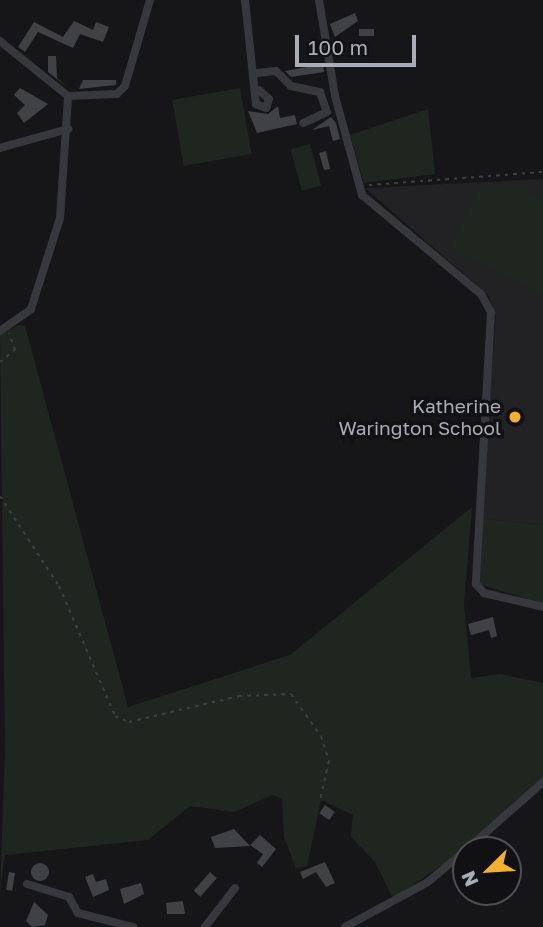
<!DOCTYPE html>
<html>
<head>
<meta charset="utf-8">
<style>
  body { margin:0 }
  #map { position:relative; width:543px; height:927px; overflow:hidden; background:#161618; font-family:"Golos Text",sans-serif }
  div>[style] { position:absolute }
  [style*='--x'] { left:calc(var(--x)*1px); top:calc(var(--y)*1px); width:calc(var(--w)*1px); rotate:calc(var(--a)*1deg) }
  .built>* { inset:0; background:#222225 }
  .green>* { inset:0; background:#1e261f; transform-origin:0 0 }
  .building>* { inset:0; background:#404145; transform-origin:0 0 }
  .round { border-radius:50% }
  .path>* { height:2px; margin-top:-1px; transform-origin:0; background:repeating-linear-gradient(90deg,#3d3f44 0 3.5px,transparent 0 8.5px) }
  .minor>* { height:8px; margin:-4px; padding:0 4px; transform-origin:4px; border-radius:4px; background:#37383d }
  .dots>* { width:19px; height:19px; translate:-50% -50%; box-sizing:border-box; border:4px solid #111113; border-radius:50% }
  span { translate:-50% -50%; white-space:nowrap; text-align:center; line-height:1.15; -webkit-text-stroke:7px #111113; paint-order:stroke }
  .poi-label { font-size:19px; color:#a8adb8 }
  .right { translate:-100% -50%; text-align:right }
  .north { position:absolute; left:452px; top:836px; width:70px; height:70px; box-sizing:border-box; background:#111113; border:2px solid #4d4f55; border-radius:50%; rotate:246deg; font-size:19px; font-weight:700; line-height:28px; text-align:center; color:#a8adb8 }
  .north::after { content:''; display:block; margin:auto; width:24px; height:32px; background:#f2b134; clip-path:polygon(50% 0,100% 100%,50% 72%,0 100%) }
  .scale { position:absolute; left:295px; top:35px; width:121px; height:32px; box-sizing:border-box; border:4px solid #a8adb8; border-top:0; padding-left:9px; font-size:21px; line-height:24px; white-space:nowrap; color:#a8adb8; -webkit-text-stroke:5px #111113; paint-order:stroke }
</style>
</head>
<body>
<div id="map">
  <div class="built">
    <div style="clip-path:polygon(543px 179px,543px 525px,478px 518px,496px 317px,489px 296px,365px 188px)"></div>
  </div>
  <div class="green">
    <div style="left:240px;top:88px;width:67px;height:69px;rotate:80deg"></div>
    <div style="clip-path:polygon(428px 109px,435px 174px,364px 183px,350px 135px)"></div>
    <div style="left:310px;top:144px;width:43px;height:20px;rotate:75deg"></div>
    <div style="clip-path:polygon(524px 188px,543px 201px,543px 296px,448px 247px,479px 189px)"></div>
    <div style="clip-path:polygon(19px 325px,25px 326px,128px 707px,290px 655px,472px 507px,464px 604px,471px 678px,500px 674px,543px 683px,543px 778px,449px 860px,393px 899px,375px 862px,351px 837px,353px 815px,321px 800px,307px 866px,296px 869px,284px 837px,282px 799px,273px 795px,234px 812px,190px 806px,148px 840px,5px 855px,0 890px,5px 751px,0 335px)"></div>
    <div style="clip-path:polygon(478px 518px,543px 525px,543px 604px,479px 584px)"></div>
  </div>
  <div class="building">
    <div style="clip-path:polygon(355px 13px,358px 21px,335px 37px,330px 24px)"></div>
    <div style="clip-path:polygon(74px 21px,93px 30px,96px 22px,109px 27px,103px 42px,80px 34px,73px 48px,38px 32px,25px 52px,18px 47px,34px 22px,63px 37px)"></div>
    <div style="left:359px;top:29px;width:15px;height:7px"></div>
    <div style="clip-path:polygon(48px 56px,56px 56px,57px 78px,67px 87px,48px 72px)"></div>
    <div style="clip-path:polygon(323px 64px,324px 72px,291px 77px,285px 71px)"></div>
    <div style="clip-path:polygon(83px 80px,116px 80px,116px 85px,79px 89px)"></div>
    <div style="clip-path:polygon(20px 88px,48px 104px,24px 123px,17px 113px,25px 105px,14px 95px)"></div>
    <div style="clip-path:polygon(278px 106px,280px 118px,295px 115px,297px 124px,257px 133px,248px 111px,268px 114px)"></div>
    <div style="clip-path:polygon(331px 117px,336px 123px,340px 139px,333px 141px,329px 126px,312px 130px)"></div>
    <div style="clip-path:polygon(326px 151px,330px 169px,324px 170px,319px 153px)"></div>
    <div style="clip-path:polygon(493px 617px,497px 636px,491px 638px,489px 630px,471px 635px,468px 624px)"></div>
    <div style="left:325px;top:805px;width:12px;height:10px;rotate:35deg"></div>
    <div style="clip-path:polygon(234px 829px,250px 846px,215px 848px,211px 837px)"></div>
    <div style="clip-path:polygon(260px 835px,276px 849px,262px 867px,257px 863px,263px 854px,250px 845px)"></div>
    <div style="clip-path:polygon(325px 862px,335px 883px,326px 887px,316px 872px,303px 879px,300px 872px)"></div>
    <div class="round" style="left:31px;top:863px;width:18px;height:18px"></div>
    <div style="left:9px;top:872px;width:6px;height:18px;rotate:9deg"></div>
    <div style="left:210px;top:872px;width:9px;height:25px;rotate:41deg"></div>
    <div style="clip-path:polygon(93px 874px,96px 882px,106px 879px,109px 890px,93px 897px,85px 877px)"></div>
    <div style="clip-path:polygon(141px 883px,144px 894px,124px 904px,120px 889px)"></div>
    <div style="clip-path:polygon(183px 901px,185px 914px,167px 914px,166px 903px)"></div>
    <div style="clip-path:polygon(34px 902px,48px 915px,45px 925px,32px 927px,26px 921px)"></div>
  </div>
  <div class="path">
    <div style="--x:369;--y:185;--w:174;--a:-4.3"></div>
    <div style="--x:0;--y:362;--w:19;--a:-39"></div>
    <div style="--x:15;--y:350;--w:18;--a:-109"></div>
    <div style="--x:0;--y:496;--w:108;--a:56.8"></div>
    <div style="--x:59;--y:586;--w:142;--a:66.7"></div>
    <div style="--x:115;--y:716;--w:15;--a:23"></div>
    <div style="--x:129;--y:722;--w:113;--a:-13.3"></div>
    <div style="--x:239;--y:696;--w:52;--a:-2.2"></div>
    <div style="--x:291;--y:694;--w:52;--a:54.5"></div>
    <div style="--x:321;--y:736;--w:26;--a:72"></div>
    <div style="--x:329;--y:761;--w:40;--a:103"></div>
  </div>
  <div class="minor">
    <div style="--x:245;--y:0;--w:105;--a:84"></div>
    <div style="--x:256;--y:104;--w:11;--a:22"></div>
    <div style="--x:266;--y:108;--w:9;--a:-72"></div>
    <div style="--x:269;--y:99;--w:13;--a:-138"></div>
    <div style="--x:319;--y:0;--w:97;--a:80.5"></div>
    <div style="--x:335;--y:96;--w:103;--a:74.7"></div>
    <div style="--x:362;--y:195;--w:155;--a:39.8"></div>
    <div style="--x:481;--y:294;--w:21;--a:61"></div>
    <div style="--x:491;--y:312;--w:272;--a:93.2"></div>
    <div style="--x:476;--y:584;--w:12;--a:48"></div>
    <div style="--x:484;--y:593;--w:61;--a:13.3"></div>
    <div style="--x:0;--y:41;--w:87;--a:39"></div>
    <div style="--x:68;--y:96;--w:49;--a:-2.3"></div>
    <div style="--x:117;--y:94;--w:11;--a:-45"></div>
    <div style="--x:125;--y:86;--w:90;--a:-73.8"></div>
    <div style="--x:257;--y:73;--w:19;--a:-6"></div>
    <div style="--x:276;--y:71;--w:21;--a:45"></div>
    <div style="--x:291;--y:86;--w:30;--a:12"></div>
    <div style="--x:320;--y:92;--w:21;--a:71"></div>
    <div style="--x:327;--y:112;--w:26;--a:155"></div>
    <div style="--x:0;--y:148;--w:71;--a:-15.6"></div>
    <div style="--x:0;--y:331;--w:38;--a:-35"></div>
    <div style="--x:31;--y:309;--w:96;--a:-72.3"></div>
    <div style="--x:60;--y:218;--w:122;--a:-86.2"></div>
    <div style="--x:466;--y:850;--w:103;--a:-41.4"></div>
    <div style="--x:27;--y:884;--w:44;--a:17.2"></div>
    <div style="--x:69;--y:897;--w:18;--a:61"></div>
    <div style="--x:78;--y:913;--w:57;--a:14.3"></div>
    <div style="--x:205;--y:927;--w:49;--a:-52.4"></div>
    <div style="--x:345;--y:927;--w:94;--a:-28.5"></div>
    <div style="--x:428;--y:882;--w:50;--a:-40.1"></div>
  </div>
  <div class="dots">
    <div style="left:515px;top:417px;background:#f2b134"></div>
  </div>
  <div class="poi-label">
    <span class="right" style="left:501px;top:417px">Katherine<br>Warington School</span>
  </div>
  <div class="north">N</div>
  <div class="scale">100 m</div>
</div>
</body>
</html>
